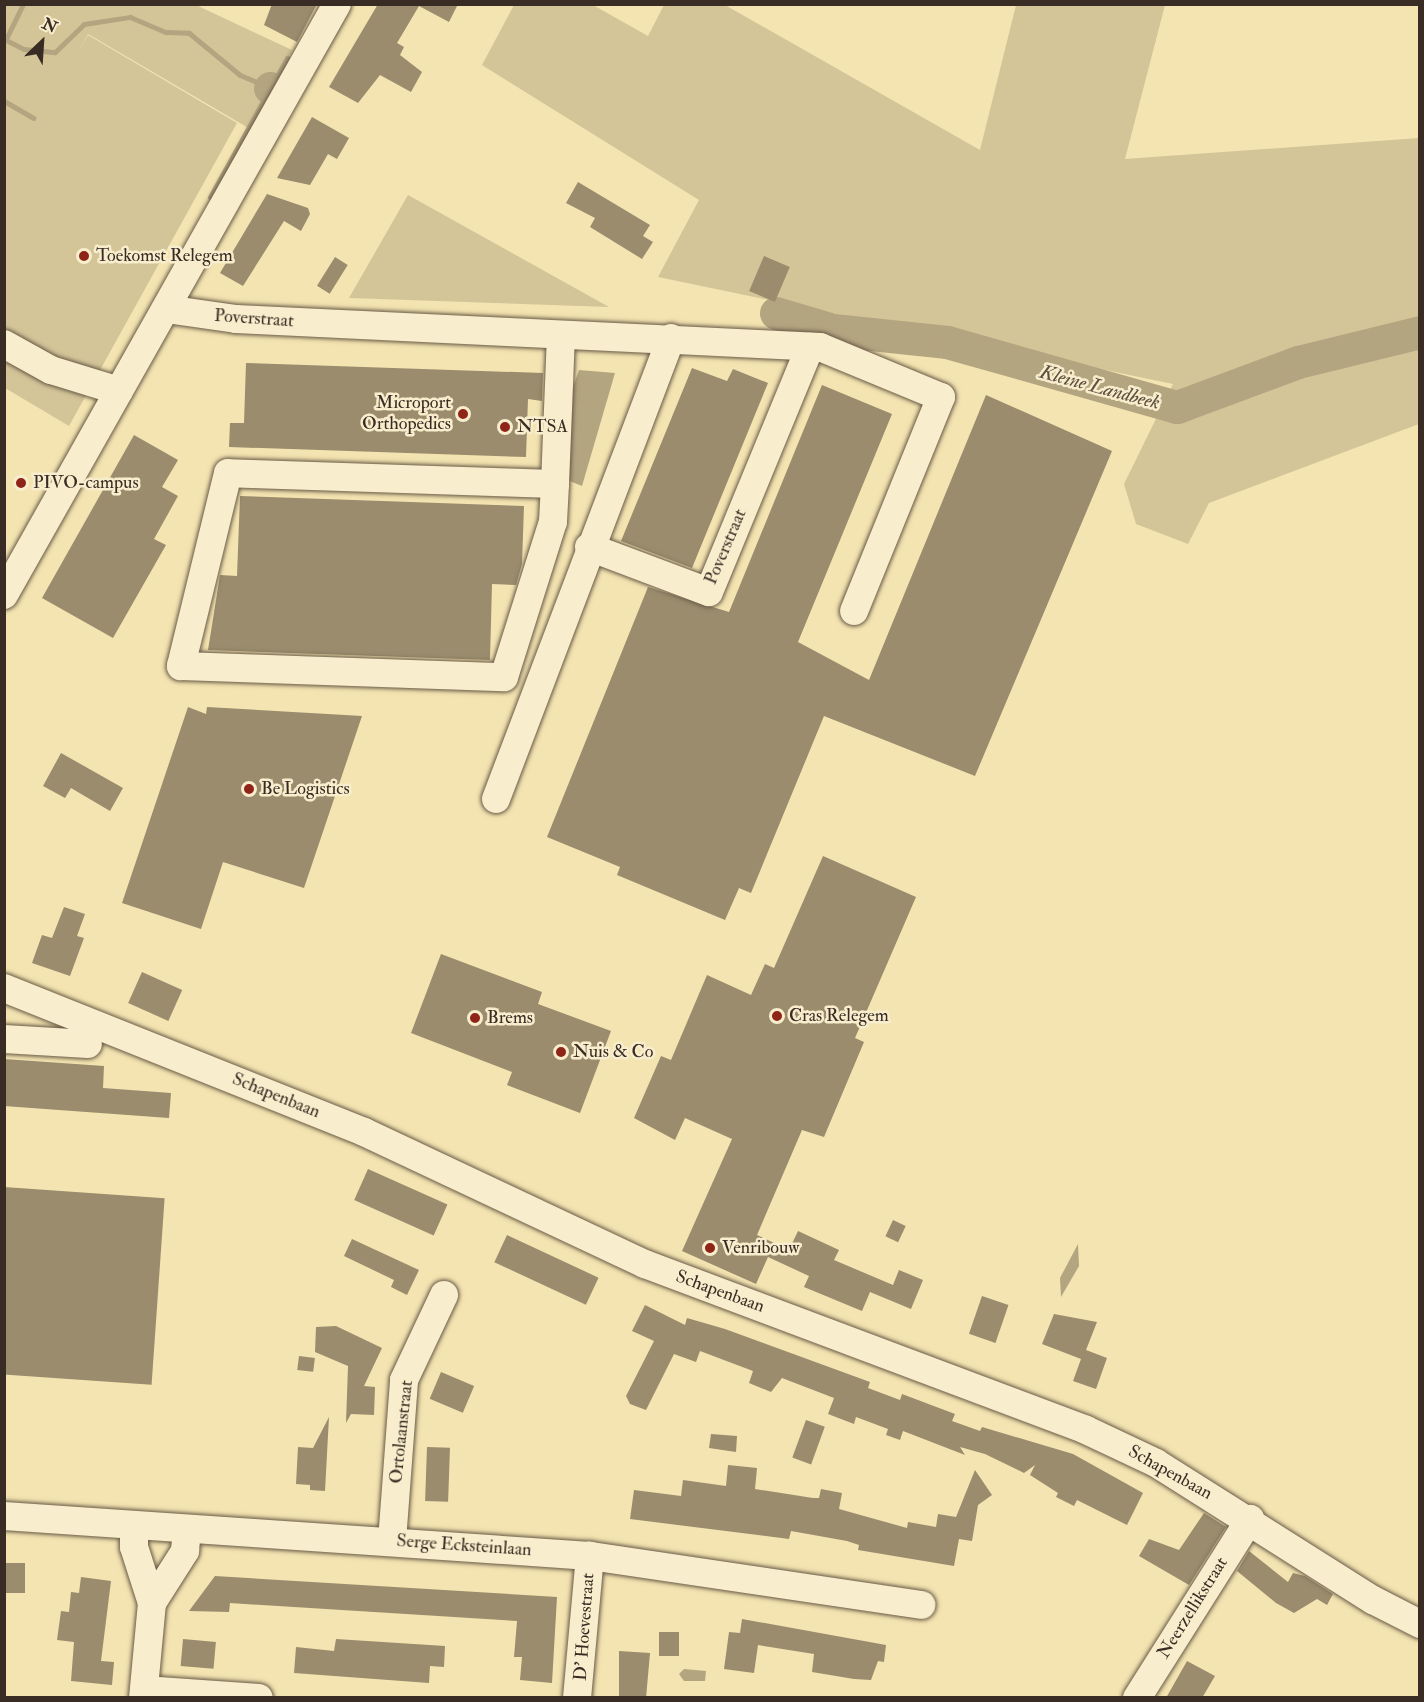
<!DOCTYPE html>
<html>
<head>
<meta charset="utf-8">
<style>
  body { margin:0 }
  #map { position:relative; width:1424px; height:1702px; overflow:hidden; background:#f4e4b1; font-family:"IM FELL Double Pica",serif }
  div>[style] { position:absolute }
  [style*='--x'] { left:calc(var(--x)*1px); top:calc(var(--y)*1px); width:calc(var(--w)*1px); rotate:calc(var(--a)*1deg) }
  .green>* { inset:0; background:#d4c599 }
  .water>* { inset:0; background:#b4a581 }
  .stream>* { height:5px; margin:-2.5px; padding:0 2.5px; transform-origin:2.5px; border-radius:2.5px; background:#b4a581 }
  .river>* { height:33px; margin:-16.5px; padding:0 16.5px; transform-origin:16.5px; border-radius:16.5px; background:#b4a581 }
  .building>* { inset:0; background:#9a8c6d; transform-origin:0 0 }
  .roads { filter:drop-shadow(0 0 2px #685a47) drop-shadow(0 0 2px #685a47) }
  .minor>* { height:28px; margin:-14px; padding:0 14px; transform-origin:14px; border-radius:14px; background:#f8edcc }
  .dots>* { width:16px; height:16px; translate:-50% -50%; box-sizing:border-box; border:3px solid #f8edcc; border-radius:50% }
  span { translate:-50% -50%; white-space:nowrap; text-align:center; line-height:1.15; -webkit-text-stroke:5px #f8edcc; paint-order:stroke }
  .poi-label { font-size:18px; color:#392c24 }
  .left { translate:0 -50%; text-align:left }
  .right { translate:-100% -50%; text-align:right }
  .street-label { font-size:18px; color:#392c24 }
  .water-label { font-size:20px; color:#5e5040; font-style:italic }
  .frame { position:absolute; inset:0; border:6px solid #392c24; pointer-events:none }
  .north { position:absolute; left:12px; top:12px; width:60px; height:60px; -webkit-text-stroke:4px #f8edcc; paint-order:stroke; rotate:25deg; font-size:16px; font-weight:700; line-height:24px; text-align:center; color:#392c24 }
  .north::after { content:''; display:block; margin:auto; width:21px; height:27px; background:#392c24; clip-path:polygon(50% 0,100% 100%,50% 72%,0 100%) }
</style>
</head>
<body>
<div id="map">
  <div class="green">
    <div style="clip-path:polygon(5px 5px,196px 5px,292px 50px,250px 129px,88px 34px,78px 52px,88px 35px,237px 123px,69px 426px,5px 388px)"></div>
    <div style="clip-path:polygon(514px 5px,593px 5px,648px 36px,664px 5px,725px 5px,980px 150px,1016px 5px,1165px 5px,1125px 159px,1419px 138px,1419px 424px,1209px 503px,1188px 544px,1136px 524px,1124px 484px,1173px 384px,658px 277px,699px 200px,482px 65px)"></div>
    <div style="clip-path:polygon(408px 195px,609px 307px,349px 298px)"></div>
  </div>
  <div class="water">
    <div style="clip-path:polygon(579px 370px,615px 373px,582px 486px,562px 478px,570px 396px)"></div>
    <div style="clip-path:polygon(1078px 1244px,1079px 1266px,1061px 1297px,1060px 1278px)"></div>
    <div style="clip-path:polygon(684px 1669px,706px 1671px,705px 1681px,684px 1681px,679px 1674px)"></div>
  </div>
  <div class="stream">
    <div style="--x:4;--y:39;--w:22;--a:27"></div>
    <div style="--x:24;--y:49;--w:31;--a:6"></div>
    <div style="--x:55;--y:52;--w:40;--a:-44"></div>
    <div style="--x:84;--y:24;--w:47;--a:-8.7"></div>
    <div style="--x:130;--y:17;--w:39;--a:23"></div>
    <div style="--x:166;--y:32;--w:23;--a:2"></div>
    <div style="--x:189;--y:33;--w:66;--a:39.5"></div>
    <div style="--x:240;--y:75;--w:33;--a:23"></div>
    <div style="--x:6;--y:39;--w:39;--a:-64"></div>
    <div style="--x:4;--y:101;--w:34;--a:30"></div>
    <div style="--x:210;--y:197;--w:159;--a:-61"></div>
  </div>
  <div class="river">
    <div style="--x:270;--y:88;--w:2;--a:27"></div>
    <div style="--x:776;--y:313;--w:59;--a:16.6"></div>
    <div style="--x:833;--y:330;--w:115;--a:6"></div>
    <div style="--x:947;--y:342;--w:239;--a:15.8"></div>
    <div style="--x:1177;--y:407;--w:129;--a:-20.4"></div>
    <div style="--x:1298;--y:362;--w:126;--a:-13.8"></div>
  </div>
  <div class="building">
    <div style="clip-path:polygon(272px 4px,317px 4px,297px 42px,264px 25px)"></div>
    <div style="clip-path:polygon(378px 4px,458px 4px,449px 22px,419px 6px,397px 43px,404px 47px,400px 55px,422px 72px,411px 92px,380px 75px,358px 103px,329px 87px)"></div>
    <div style="clip-path:polygon(312px 117px,349px 138px,337px 159px,328px 154px,310px 185px,277px 178px)"></div>
    <div style="clip-path:polygon(578px 182px,650px 225px,643px 236px,653px 242px,642px 259px,590px 227px,595px 218px,566px 203px)"></div>
    <div style="clip-path:polygon(267px 194px,308px 208px,310px 214px,301px 231px,284px 221px,243px 286px,220px 273px)"></div>
    <div style="left:764px;top:256px;width:28px;height:38px;rotate:23deg"></div>
    <div style="left:335px;top:257px;width:15px;height:34px;rotate:32deg"></div>
    <div style="clip-path:polygon(246px 363px,543px 373px,542px 401px,528px 399px,526px 457px,229px 447px,230px 423px,244px 423px)"></div>
    <div style="clip-path:polygon(692px 368px,727px 381px,733px 369px,768px 383px,692px 568px,621px 541px)"></div>
    <div style="clip-path:polygon(822px 385px,892px 414px,798px 642px,869px 680px,986px 395px,1112px 451px,975px 776px,824px 716px,751px 893px,739px 888px,725px 920px,617px 875px,620px 867px,547px 837px,648px 587px,729px 612px)"></div>
    <div style="clip-path:polygon(134px 435px,178px 460px,162px 487px,178px 496px,154px 539px,166px 545px,113px 638px,42px 598px)"></div>
    <div style="clip-path:polygon(240px 496px,524px 506px,522px 564px,516px 585px,492px 584px,490px 660px,208px 650px,220px 575px,237px 576px)"></div>
    <div style="clip-path:polygon(188px 707px,206px 714px,207px 707px,362px 716px,304px 888px,223px 862px,201px 929px,122px 903px)"></div>
    <div style="clip-path:polygon(61px 753px,123px 788px,110px 811px,71px 788px,65px 798px,43px 786px)"></div>
    <div style="clip-path:polygon(823px 856px,916px 897px,855px 1038px,864px 1042px,824px 1137px,802px 1130px,757px 1235px,789px 1250px,798px 1231px,839px 1250px,834px 1260px,893px 1285px,899px 1270px,923px 1280px,911px 1309px,870px 1292px,862px 1311px,804px 1287px,809px 1276px,768px 1257px,756px 1284px,682px 1251px,732px 1139px,685px 1118px,675px 1140px,634px 1118px,661px 1056px,671px 1060px,707px 975px,751px 995px,765px 964px,774px 968px)"></div>
    <div style="clip-path:polygon(64px 907px,85px 914px,77px 936px,84px 938px,70px 976px,32px 963px,42px 935px,52px 938px)"></div>
    <div style="clip-path:polygon(441px 954px,542px 992px,538px 1004px,611px 1031px,580px 1113px,507px 1085px,512px 1072px,411px 1033px)"></div>
    <div style="left:142px;top:972px;width:44px;height:34px;rotate:24deg"></div>
    <div style="clip-path:polygon(4px 1059px,104px 1066px,103px 1088px,171px 1093px,169px 1118px,4px 1106px)"></div>
    <div style="left:368px;top:1169px;width:87px;height:34px;rotate:24deg"></div>
    <div style="left:4px;top:1187px;width:161px;height:187px;rotate:4deg"></div>
    <div style="left:893px;top:1220px;width:14px;height:18px;rotate:25deg"></div>
    <div style="left:507px;top:1235px;width:101px;height:30px;rotate:25deg"></div>
    <div style="clip-path:polygon(352px 1239px,419px 1270px,407px 1295px,391px 1287px,394px 1280px,344px 1256px)"></div>
    <div style="left:982px;top:1296px;width:28px;height:40px;rotate:19deg"></div>
    <div style="clip-path:polygon(645px 1305px,685px 1325px,687px 1318px,725px 1329px,870px 1382px,868px 1388px,900px 1400px,902px 1394px,955px 1414px,952px 1421px,980px 1431px,982px 1427px,1073px 1454px,1143px 1493px,1127px 1525px,1077px 1500px,1074px 1506px,1056px 1497px,1058px 1493px,1030px 1475px,1035px 1465px,1024px 1473px,985px 1454px,960px 1447px,965px 1455px,903px 1431px,900px 1440px,886px 1435px,888px 1429px,856px 1417px,854px 1424px,828px 1414px,834px 1398px,782px 1378px,771px 1392px,749px 1383px,753px 1371px,700px 1351px,696px 1362px,674px 1354px,646px 1410px,630px 1404px,626px 1396px,654px 1341px,632px 1331px)"></div>
    <div style="clip-path:polygon(1054px 1314px,1097px 1322px,1086px 1350px,1107px 1358px,1096px 1389px,1073px 1381px,1081px 1359px,1042px 1344px)"></div>
    <div style="clip-path:polygon(336px 1326px,382px 1348px,364px 1386px,375px 1387px,374px 1415px,351px 1414px,346px 1423px,348px 1366px,315px 1352px,316px 1327px)"></div>
    <div style="left:299px;top:1356px;width:16px;height:14px;rotate:7deg"></div>
    <div style="left:441px;top:1372px;width:36px;height:29px;rotate:23deg"></div>
    <div style="clip-path:polygon(329px 1417px,325px 1491px,310px 1490px,310px 1485px,296px 1484px,298px 1447px,313px 1448px)"></div>
    <div style="left:806px;top:1420px;width:20px;height:40px;rotate:20deg"></div>
    <div style="clip-path:polygon(711px 1434px,737px 1436px,736px 1452px,709px 1448px)"></div>
    <div style="left:427px;top:1447px;width:23px;height:54px;rotate:2deg"></div>
    <div style="clip-path:polygon(728px 1465px,757px 1468px,755px 1489px,813px 1498px,819px 1498px,821px 1489px,842px 1493px,839px 1509px,907px 1528px,908px 1522px,936px 1527px,938px 1514px,956px 1517px,975px 1470px,992px 1495px,978px 1505px,972px 1541px,959px 1539px,954px 1566px,858px 1550px,859px 1545px,847px 1541px,791px 1531px,789px 1539px,630px 1519px,634px 1490px,681px 1496px,683px 1480px,726px 1486px)"></div>
    <div style="clip-path:polygon(1204px 1513px,1226px 1527px,1189px 1585px,1139px 1556px,1149px 1539px,1179px 1550px)"></div>
    <div style="clip-path:polygon(1249px 1551px,1288px 1582px,1293px 1573px,1305px 1576px,1333px 1594px,1327px 1605px,1317px 1599px,1294px 1613px,1276px 1603px,1237px 1571px)"></div>
    <div style="left:4px;top:1563px;width:21px;height:30px"></div>
    <div style="clip-path:polygon(215px 1576px,557px 1597px,552px 1683px,520px 1680px,522px 1657px,514px 1657px,517px 1621px,230px 1603px,229px 1612px,189px 1611px)"></div>
    <div style="clip-path:polygon(81px 1577px,111px 1581px,101px 1661px,114px 1662px,112px 1685px,71px 1681px,74px 1642px,57px 1640px,61px 1611px,69px 1612px,71px 1592px,79px 1593px)"></div>
    <div style="clip-path:polygon(742px 1619px,886px 1645px,884px 1662px,878px 1661px,871px 1680px,854px 1679px,812px 1672px,814px 1654px,758px 1645px,754px 1673px,724px 1669px,729px 1632px,740px 1633px)"></div>
    <div style="left:659px;top:1632px;width:20px;height:24px"></div>
    <div style="left:183px;top:1639px;width:33px;height:27px;rotate:5deg"></div>
    <div style="clip-path:polygon(336px 1639px,445px 1646px,444px 1667px,430px 1666px,429px 1683px,294px 1673px,296px 1647px,334px 1651px)"></div>
    <div style="clip-path:polygon(619px 1651px,650px 1653px,646px 1698px,619px 1698px)"></div>
    <div style="clip-path:polygon(1187px 1661px,1215px 1676px,1202px 1698px,1166px 1698px)"></div>
  </div>
  <div class="roads">
    <div class="minor">
      <div style="--x:166;--y:309;--w:71;--a:8.1"></div>
      <div style="--x:236;--y:319;--w:585;--a:2.74"></div>
      <div style="--x:820;--y:347;--w:131;--a:22.5"></div>
      <div style="--x:941;--y:397;--w:231;--a:112.1"></div>
      <div style="--x:4;--y:344;--w:54;--a:29"></div>
      <div style="--x:51;--y:370;--w:71;--a:17.2"></div>
      <div style="--x:555;--y:484;--w:327;--a:-178.1"></div>
      <div style="--x:228;--y:473;--w:199;--a:103.7"></div>
      <div style="--x:181;--y:666;--w:323;--a:2"></div>
      <div style="--x:504;--y:677;--w:163;--a:-72.5"></div>
      <div style="--x:553;--y:522;--w:38;--a:-87"></div>
      <div style="--x:555;--y:484;--w:149;--a:-87.7"></div>
      <div style="--x:589;--y:547;--w:128;--a:20.6"></div>
      <div style="--x:709;--y:592;--w:265;--a:-67.6"></div>
      <div style="--x:4;--y:595;--w:678;--a:-60.6"></div>
      <div style="--x:496;--y:799;--w:493;--a:-69.2"></div>
      <div style="--x:4;--y:988;--w:388;--a:21.8"></div>
      <div style="--x:364;--y:1132;--w:310;--a:25.2"></div>
      <div style="--x:645;--y:1264;--w:471;--a:20.6"></div>
      <div style="--x:1086;--y:1430;--w:77;--a:25.2"></div>
      <div style="--x:1156;--y:1463;--w:257;--a:32.3"></div>
      <div style="--x:1373;--y:1600;--w:53;--a:27.1"></div>
      <div style="--x:4;--y:1039;--w:84;--a:3.4"></div>
      <div style="--x:4;--y:1516;--w:587;--a:3.9"></div>
      <div style="--x:590;--y:1556;--w:335;--a:8.4"></div>
      <div style="--x:134;--y:1525;--w:22;--a:90"></div>
      <div style="--x:134;--y:1547;--w:59;--a:72.2"></div>
      <div style="--x:152;--y:1603;--w:95;--a:95.4"></div>
      <div style="--x:392;--y:1541;--w:161;--a:-85.7"></div>
      <div style="--x:404;--y:1380;--w:94;--a:-64.8"></div>
      <div style="--x:152;--y:1603;--w:62;--a:-57.6"></div>
      <div style="--x:185;--y:1551;--w:22;--a:-85"></div>
      <div style="--x:144;--y:1690;--w:115;--a:4"></div>
      <div style="--x:577;--y:1698;--w:143;--a:-84.8"></div>
      <div style="--x:1137;--y:1698;--w:212;--a:-57.7"></div>
    </div>
  </div>
  <div class="dots">
    <div style="left:84px;top:256px;background:#8f2418"></div>
    <div style="left:463px;top:414px;background:#8f2418"></div>
    <div style="left:505px;top:427px;background:#8f2418"></div>
    <div style="left:21px;top:483px;background:#8f2418"></div>
    <div style="left:249px;top:789px;background:#8f2418"></div>
    <div style="left:777px;top:1016px;background:#8f2418"></div>
    <div style="left:475px;top:1018px;background:#8f2418"></div>
    <div style="left:561px;top:1052px;background:#8f2418"></div>
    <div style="left:710px;top:1248px;background:#8f2418"></div>
  </div>
  <div class="poi-label">
    <span class="left" style="left:96px;top:256px">Toekomst Relegem</span>
    <span class="right" style="left:451px;top:414px">Microport<br>Orthopedics</span>
    <span class="left" style="left:517px;top:427px">NTSA</span>
    <span class="left" style="left:33px;top:483px">PIVO-campus</span>
    <span class="left" style="left:261px;top:789px">Be Logistics</span>
    <span class="left" style="left:789px;top:1016px">Cras Relegem</span>
    <span class="left" style="left:487px;top:1018px">Brems</span>
    <span class="left" style="left:573px;top:1052px">Nuis &amp; Co</span>
    <span class="left" style="left:722px;top:1248px">Venribouw</span>
  </div>
  <div class="street-label">
    <span style="left:254px;top:319px;rotate:4deg">Poverstraat</span>
    <span style="left:726px;top:547px;rotate:-67deg">Poverstraat</span>
    <span style="left:276px;top:1096px;rotate:22deg">Schapenbaan</span>
    <span style="left:720px;top:1292px;rotate:20deg">Schapenbaan</span>
    <span style="left:402px;top:1432px;rotate:-84deg">Ortolaanstraat</span>
    <span style="left:1170px;top:1473px;rotate:29deg">Schapenbaan</span>
    <span style="left:464px;top:1546px;rotate:4deg">Serge Ecksteinlaan</span>
    <span style="left:1193px;top:1608px;rotate:-58deg">Neerzellikstraat</span>
    <span style="left:585px;top:1627px;rotate:-86deg">D' Hoevestraat</span>
  </div>
  <div class="water-label">
    <span style="left:1100px;top:387px;rotate:15deg">Kleine Landbeek</span>
  </div>
  <div class="frame"></div>
  <div class="north">N</div>
</div>
</body>
</html>
